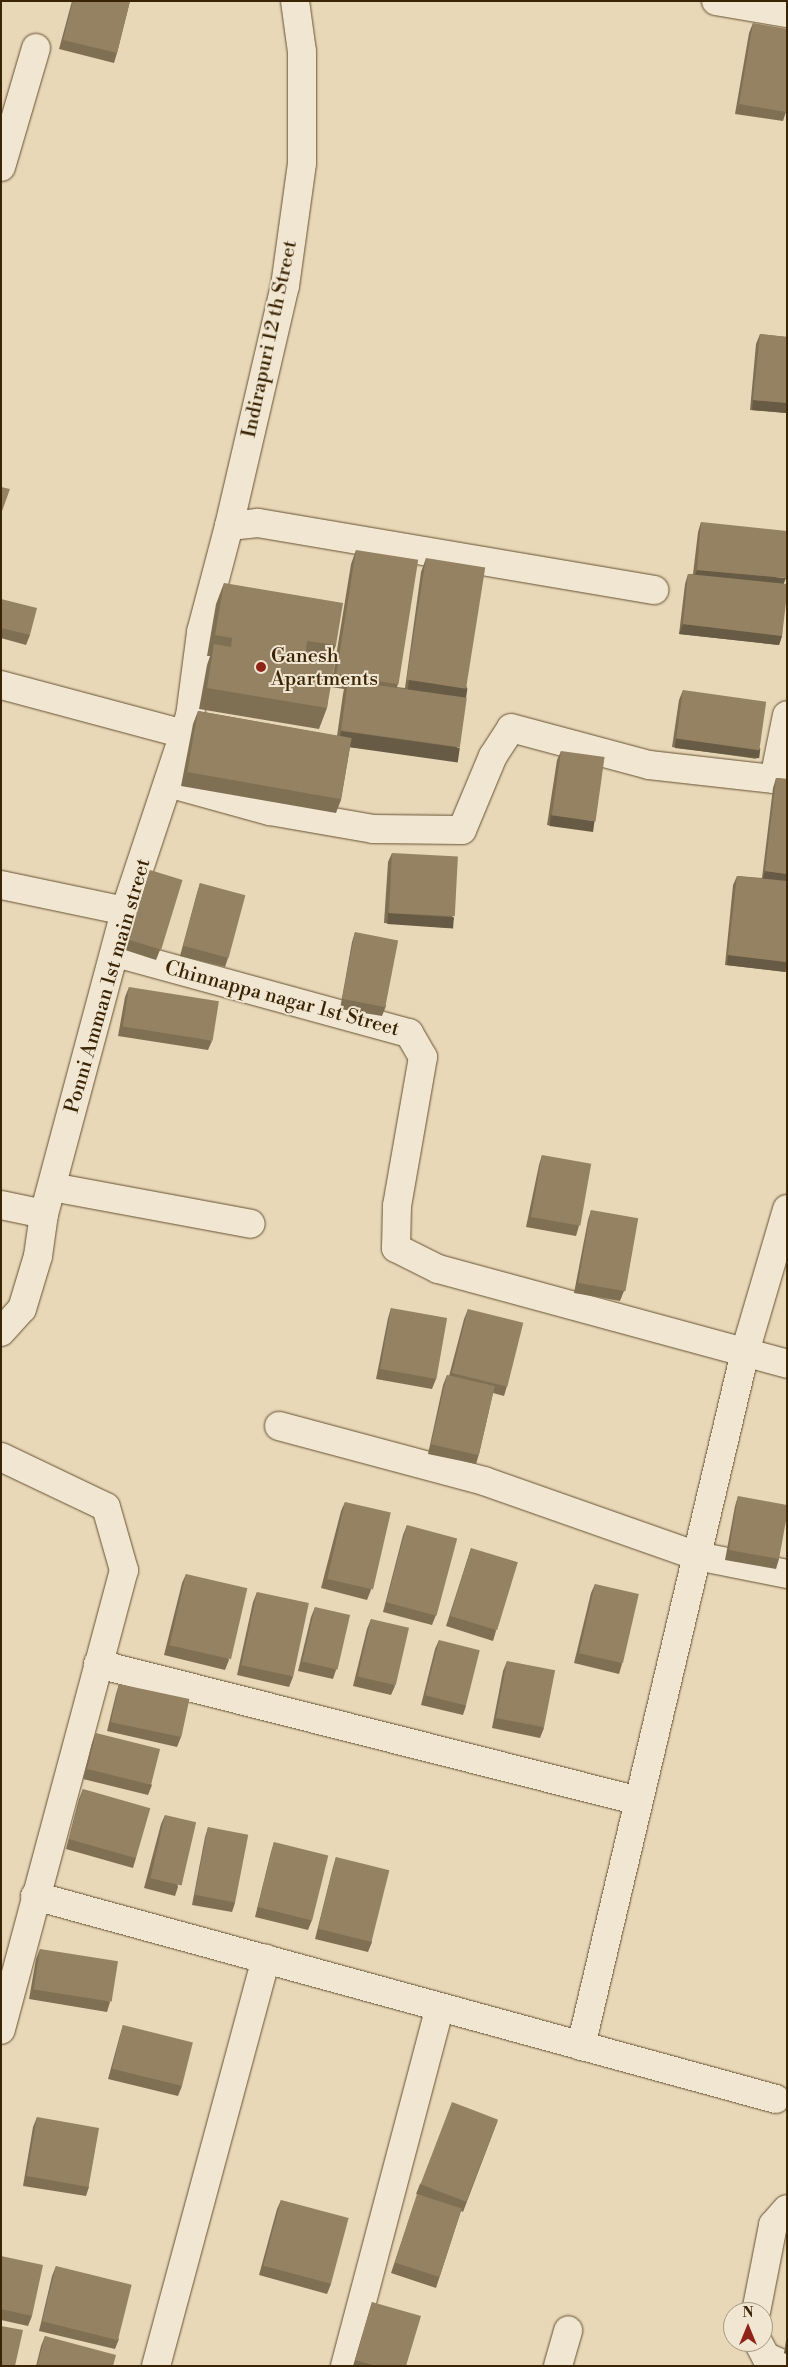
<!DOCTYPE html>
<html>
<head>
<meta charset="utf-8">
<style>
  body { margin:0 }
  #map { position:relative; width:788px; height:2367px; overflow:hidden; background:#e8d8b8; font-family:"Libre Bodoni",serif }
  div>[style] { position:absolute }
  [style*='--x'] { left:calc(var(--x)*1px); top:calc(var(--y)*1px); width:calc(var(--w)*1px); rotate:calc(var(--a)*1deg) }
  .roads { filter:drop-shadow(0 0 1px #665131) drop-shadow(0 0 1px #665131) }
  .street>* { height:28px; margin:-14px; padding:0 14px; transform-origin:14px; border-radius:14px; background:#f0e6d1 }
  .wall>* { inset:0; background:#7f7054 }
  .shaded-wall>* { inset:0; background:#685b45; transform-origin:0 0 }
  .building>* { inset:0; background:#948262; transform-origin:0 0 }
  .dots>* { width:14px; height:14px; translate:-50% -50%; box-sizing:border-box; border:2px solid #f0e6d1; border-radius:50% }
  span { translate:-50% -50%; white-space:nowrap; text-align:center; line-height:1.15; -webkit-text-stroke:4px #f0e6d1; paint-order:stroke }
  .street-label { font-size:20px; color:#3a2404 }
  .poi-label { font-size:20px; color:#3a2404 }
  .left { translate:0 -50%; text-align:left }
  .frame { position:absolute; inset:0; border:2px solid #3a2404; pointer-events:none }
  .north { position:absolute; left:723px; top:2302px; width:50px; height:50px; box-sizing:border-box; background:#f0e6d1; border:1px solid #a7987f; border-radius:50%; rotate:0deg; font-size:14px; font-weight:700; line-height:20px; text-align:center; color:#3a2404 }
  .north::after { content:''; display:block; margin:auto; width:18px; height:22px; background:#8f2418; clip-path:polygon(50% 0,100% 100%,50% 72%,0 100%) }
</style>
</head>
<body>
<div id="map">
  <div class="roads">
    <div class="street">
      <div style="--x:716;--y:1;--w:72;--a:9.6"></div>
      <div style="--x:1;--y:167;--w:124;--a:-73.6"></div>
      <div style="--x:229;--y:526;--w:246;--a:-76.9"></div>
      <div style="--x:285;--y:286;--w:124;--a:-82.1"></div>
      <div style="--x:302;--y:163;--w:111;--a:-90"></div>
      <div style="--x:302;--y:52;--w:51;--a:-97.8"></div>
      <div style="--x:1;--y:685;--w:189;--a:15"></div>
      <div style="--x:168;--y:783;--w:106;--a:15.4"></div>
      <div style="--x:270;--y:811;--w:105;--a:9.9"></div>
      <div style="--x:373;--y:829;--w:89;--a:0.6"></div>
      <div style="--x:462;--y:830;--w:80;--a:-67.3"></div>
      <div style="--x:493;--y:756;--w:33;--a:-57"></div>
      <div style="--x:511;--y:728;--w:143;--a:15"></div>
      <div style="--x:649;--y:765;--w:126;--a:6.4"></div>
      <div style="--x:774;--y:779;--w:65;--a:-78.5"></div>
      <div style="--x:1;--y:885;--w:127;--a:11.8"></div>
      <div style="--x:116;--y:953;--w:304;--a:15.3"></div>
      <div style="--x:409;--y:1033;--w:28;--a:60"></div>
      <div style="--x:423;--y:1057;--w:151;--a:99.9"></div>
      <div style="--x:397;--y:1206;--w:42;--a:91.4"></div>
      <div style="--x:396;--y:1248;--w:47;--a:26.6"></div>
      <div style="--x:438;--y:1269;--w:362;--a:15.2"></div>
      <div style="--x:52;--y:1187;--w:202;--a:10.5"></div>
      <div style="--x:1;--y:1205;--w:44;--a:11.8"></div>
      <div style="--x:1;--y:1332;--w:31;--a:-48"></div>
      <div style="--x:22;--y:1309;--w:55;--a:-73.2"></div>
      <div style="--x:38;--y:1256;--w:42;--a:-81.9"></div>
      <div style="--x:44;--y:1214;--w:314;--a:-75"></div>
      <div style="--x:125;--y:911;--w:206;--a:-71.6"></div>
      <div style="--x:190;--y:716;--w:85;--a:-82.5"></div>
      <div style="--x:201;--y:632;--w:110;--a:-75.2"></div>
      <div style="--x:229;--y:526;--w:29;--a:-6"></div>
      <div style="--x:258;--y:523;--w:402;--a:9.6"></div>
      <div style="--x:279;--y:1426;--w:212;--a:15"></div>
      <div style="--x:484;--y:1481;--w:226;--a:19.4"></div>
      <div style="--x:697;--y:1556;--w:92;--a:11.3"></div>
      <div style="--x:1;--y:1457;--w:116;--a:25.5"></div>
      <div style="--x:106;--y:1507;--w:66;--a:74.1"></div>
      <div style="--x:124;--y:1570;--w:476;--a:105"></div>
      <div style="--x:98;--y:1664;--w:558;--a:14.21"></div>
      <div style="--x:35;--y:1896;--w:768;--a:15.32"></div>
      <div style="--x:581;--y:2046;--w:713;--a:-76.7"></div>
      <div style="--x:745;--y:1352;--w:149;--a:-73.6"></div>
      <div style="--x:756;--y:2312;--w:89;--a:-78.9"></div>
      <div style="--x:773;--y:2225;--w:21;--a:-49"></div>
      <div style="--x:758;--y:2342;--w:17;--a:62"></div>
      <div style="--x:766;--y:2357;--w:23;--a:23"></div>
      <div style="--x:156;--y:2366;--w:422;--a:-74.9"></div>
      <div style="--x:345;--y:2366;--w:371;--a:-75.2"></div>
      <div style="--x:558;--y:2366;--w:37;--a:-74"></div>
    </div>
  </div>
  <div class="wall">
    <div style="clip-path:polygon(72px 1px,130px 1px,117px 53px,114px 63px,59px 49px)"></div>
    <div style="clip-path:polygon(753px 23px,786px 112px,783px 121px,735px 114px,749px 33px)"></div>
    <div style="clip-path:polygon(760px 334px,787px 337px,787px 413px,750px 410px,756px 344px)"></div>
    <div style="clip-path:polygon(701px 522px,784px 584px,782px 636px,779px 645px,679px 634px,685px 584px,688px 574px,693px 574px,698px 532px)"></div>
    <div style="clip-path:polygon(356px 550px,398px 684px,397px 687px,405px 688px,421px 572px,426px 558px,467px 688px,464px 696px,455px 760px,350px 747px,341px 800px,336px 813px,181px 786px,193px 724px,198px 711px,337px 736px,343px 694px,344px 689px,331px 687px,351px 564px)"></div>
    <div style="clip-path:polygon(224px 583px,336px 645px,332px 655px,327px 708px,319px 729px,199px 709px,207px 665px,210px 656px,207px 656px,216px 604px)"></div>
    <div style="clip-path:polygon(1px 599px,30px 635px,26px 645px,1px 638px)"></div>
    <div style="clip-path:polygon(683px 690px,757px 759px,672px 747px,679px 700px)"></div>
    <div style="clip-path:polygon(561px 751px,591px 831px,547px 825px,557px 760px)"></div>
    <div style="clip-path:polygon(776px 778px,787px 779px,787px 972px,725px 965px,733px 885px,737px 876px,762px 878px,773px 788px)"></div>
    <div style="clip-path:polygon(392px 853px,454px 918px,451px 928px,384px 923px,388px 862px)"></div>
    <div style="clip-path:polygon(150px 870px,160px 950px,156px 960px,125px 950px)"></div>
    <div style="clip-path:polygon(200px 883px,228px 958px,225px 967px,180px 956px,197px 893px)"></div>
    <div style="clip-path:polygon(355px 932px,386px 1006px,382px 1016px,340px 1009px,352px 942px)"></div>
    <div style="clip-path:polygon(129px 987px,212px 1041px,208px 1050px,118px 1036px,125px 997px)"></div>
    <div style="clip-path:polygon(542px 1155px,579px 1226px,576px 1236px,526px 1227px,539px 1165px)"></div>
    <div style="clip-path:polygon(591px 1210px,624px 1291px,620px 1301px,574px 1293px,588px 1220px)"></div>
    <div style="clip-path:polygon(391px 1308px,436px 1379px,432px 1389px,376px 1379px,388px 1318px)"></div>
    <div style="clip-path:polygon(468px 1309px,507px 1386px,504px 1396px,493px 1393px,479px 1454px,476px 1464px,428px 1454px,443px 1385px,447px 1375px,449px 1376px,464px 1319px)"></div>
    <div style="clip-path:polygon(738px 1496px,779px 1559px,776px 1569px,725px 1560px,735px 1506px)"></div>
    <div style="clip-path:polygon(345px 1502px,371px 1590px,367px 1600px,321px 1588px,341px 1511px)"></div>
    <div style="clip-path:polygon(407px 1525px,436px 1615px,432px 1625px,383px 1612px,403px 1535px)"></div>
    <div style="clip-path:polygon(471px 1548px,496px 1631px,493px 1641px,446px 1626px)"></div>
    <div style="clip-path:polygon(186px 1574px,229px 1660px,225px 1670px,164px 1655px,182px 1583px)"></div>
    <div style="clip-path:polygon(595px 1584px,622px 1664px,619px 1674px,574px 1663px,591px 1593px)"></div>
    <div style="clip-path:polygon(257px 1592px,293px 1677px,289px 1687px,237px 1675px,253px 1602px)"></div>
    <div style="clip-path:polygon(315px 1607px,336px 1670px,333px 1679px,298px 1671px,311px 1617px)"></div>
    <div style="clip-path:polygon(371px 1619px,395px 1686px,391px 1695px,353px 1686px,367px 1629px)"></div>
    <div style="clip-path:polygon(439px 1640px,466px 1706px,463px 1715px,421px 1705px,435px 1649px)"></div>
    <div style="clip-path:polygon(507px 1661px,544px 1728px,540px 1738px,492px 1728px,503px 1671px)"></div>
    <div style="clip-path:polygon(119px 1684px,181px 1737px,177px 1747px,107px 1731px,116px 1694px)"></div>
    <div style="clip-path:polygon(96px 1733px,152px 1785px,148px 1795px,83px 1779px,92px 1743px)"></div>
    <div style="clip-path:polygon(83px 1789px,136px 1858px,133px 1868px,66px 1849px,79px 1799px)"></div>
    <div style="clip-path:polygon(165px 1815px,178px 1887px,175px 1896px,144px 1888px,161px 1824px)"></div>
    <div style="clip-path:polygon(208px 1827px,235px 1903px,232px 1912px,192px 1905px,205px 1837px)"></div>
    <div style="clip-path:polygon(274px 1842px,312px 1920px,308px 1930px,255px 1917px,271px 1852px)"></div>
    <div style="clip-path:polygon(336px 1857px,372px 1942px,368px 1952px,315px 1939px,333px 1867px)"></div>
    <div style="clip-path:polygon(40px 1949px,110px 2002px,107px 2012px,29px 1999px,36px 1959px)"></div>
    <div style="clip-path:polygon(123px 2025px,182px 2086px,178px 2096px,108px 2079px,120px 2035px)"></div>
    <div style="clip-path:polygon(37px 2117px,89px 2187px,86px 2196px,23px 2186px,33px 2127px)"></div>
    <div style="clip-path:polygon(498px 2120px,463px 2212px,461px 2211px,436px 2288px,391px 2273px,414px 2204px,422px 2196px,416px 2194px,420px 2184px)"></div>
    <div style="clip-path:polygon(281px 2200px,331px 2284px,327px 2294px,259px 2275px,277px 2209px)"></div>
    <div style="clip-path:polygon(1px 2256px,32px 2316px,28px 2326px,1px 2320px)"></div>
    <div style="clip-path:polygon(56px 2266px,119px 2339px,115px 2349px,39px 2331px,52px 2276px)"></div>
    <div style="clip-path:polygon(372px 2302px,406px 2366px,353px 2366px)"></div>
    <div style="clip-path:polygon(787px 2334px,787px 2354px,784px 2353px)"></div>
    <div style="clip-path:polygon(45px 2336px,113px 2366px,36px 2366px,41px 2346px)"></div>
  </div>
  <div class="shaded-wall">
    <div style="left:753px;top:400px;width:34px;height:10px;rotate:5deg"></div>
    <div style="clip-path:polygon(697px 570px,786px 578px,782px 588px,693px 579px)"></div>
    <div style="clip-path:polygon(683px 624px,782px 636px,779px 645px,679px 634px)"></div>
    <div style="left:409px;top:680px;width:59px;height:15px;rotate:8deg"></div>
    <div style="left:341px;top:731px;width:120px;height:15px;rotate:8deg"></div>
    <div style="left:676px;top:738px;width:85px;height:10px;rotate:7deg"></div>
    <div style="left:551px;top:815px;width:44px;height:11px;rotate:8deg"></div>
    <div style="clip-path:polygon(765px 871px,787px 874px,787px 884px,762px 881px)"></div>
    <div style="left:388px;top:913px;width:66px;height:11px;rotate:4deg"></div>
    <div style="left:728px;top:955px;width:59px;height:10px;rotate:7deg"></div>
    <div style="clip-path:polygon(787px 2347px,787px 2354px,784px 2353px)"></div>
  </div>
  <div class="building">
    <div style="clip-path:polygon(73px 1px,130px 1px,117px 53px,63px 40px)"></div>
    <div style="clip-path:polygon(753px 23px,787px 29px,786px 112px,739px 104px)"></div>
    <div style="clip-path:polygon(760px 334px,787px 337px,787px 403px,753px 400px)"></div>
    <div style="clip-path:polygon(1px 487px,10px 489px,1px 514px)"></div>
    <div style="clip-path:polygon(701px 522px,787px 531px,787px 566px,786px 578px,697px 570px)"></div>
    <div style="left:356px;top:550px;width:63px;height:126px;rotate:9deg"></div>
    <div style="left:426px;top:558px;width:60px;height:123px;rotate:9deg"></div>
    <div style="clip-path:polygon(688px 574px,787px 584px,787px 594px,782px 636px,683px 624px)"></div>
    <div style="clip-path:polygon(224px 583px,343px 603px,336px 645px,307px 641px,306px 651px,336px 656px,327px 708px,207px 688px,214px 644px,231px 647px,232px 638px,215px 635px)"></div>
    <div style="clip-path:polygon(1px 599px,37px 608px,30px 635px,1px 628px)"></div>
    <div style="left:348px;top:681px;width:120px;height:50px;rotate:8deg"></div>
    <div style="left:683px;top:690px;width:84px;height:49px;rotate:8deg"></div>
    <div style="left:198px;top:711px;width:156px;height:62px;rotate:10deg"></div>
    <div style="left:561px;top:751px;width:44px;height:65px;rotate:8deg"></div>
    <div style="clip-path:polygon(776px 778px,787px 779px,787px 874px,765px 871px)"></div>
    <div style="left:392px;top:853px;width:66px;height:60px;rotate:3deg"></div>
    <div style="left:150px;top:870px;width:34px;height:73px;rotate:17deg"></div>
    <div style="clip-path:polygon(737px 876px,787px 881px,787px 962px,728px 955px)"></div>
    <div style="left:200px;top:883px;width:47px;height:65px;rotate:15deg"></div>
    <div style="left:355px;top:932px;width:44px;height:68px;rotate:11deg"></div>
    <div style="left:129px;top:987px;width:91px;height:40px;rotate:9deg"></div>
    <div style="left:542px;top:1155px;width:50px;height:63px;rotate:10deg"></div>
    <div style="left:591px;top:1210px;width:48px;height:74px;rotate:10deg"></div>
    <div style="left:391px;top:1308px;width:57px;height:62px;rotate:10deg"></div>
    <div style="left:468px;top:1309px;width:57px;height:66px;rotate:14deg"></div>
    <div style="left:447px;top:1375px;width:49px;height:71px;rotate:13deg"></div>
    <div style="clip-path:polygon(738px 1496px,787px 1505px,787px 1515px,779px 1559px,729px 1550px)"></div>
    <div style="left:345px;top:1502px;width:47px;height:79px;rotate:13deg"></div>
    <div style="left:407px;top:1525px;width:52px;height:80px;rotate:15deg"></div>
    <div style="left:471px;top:1548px;width:49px;height:71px;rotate:17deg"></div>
    <div style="left:186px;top:1574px;width:63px;height:73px;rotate:13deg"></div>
    <div style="left:595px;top:1584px;width:45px;height:71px;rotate:13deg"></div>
    <div style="left:257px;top:1592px;width:53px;height:75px;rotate:12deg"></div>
    <div style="left:315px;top:1607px;width:36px;height:56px;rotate:13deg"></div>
    <div style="left:371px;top:1619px;width:39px;height:59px;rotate:13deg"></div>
    <div style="left:439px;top:1640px;width:42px;height:57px;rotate:14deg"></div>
    <div style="left:507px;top:1661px;width:49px;height:58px;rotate:11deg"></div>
    <div style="left:119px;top:1684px;width:72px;height:39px;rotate:12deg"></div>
    <div style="left:96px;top:1733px;width:66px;height:37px;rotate:14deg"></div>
    <div style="left:83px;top:1789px;width:70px;height:52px;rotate:16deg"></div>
    <div style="left:165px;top:1815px;width:32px;height:65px;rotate:13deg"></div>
    <div style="left:208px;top:1827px;width:41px;height:69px;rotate:11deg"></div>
    <div style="left:274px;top:1842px;width:56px;height:67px;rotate:14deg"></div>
    <div style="left:336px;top:1857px;width:55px;height:74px;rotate:14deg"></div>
    <div style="left:40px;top:1949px;width:79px;height:41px;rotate:9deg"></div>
    <div style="left:123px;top:2025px;width:72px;height:45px;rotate:14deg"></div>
    <div style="left:452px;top:2102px;width:49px;height:88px;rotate:21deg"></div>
    <div style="left:37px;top:2117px;width:63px;height:60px;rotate:10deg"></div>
    <div style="left:417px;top:2194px;width:47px;height:72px;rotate:18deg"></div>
    <div style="left:281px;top:2200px;width:70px;height:68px;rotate:15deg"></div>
    <div style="clip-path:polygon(1px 2256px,43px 2265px,32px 2316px,1px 2309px)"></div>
    <div style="left:56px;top:2266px;width:78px;height:57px;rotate:14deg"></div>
    <div style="clip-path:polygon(372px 2302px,421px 2316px,406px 2366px,376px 2366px,355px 2360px)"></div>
    <div style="clip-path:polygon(1px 2326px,23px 2330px,15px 2366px,1px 2366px)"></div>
    <div style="clip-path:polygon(45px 2336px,116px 2355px,113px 2366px,37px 2366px)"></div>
  </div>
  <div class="dots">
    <div style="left:261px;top:667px;background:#8f2418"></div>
  </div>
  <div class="street-label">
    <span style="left:270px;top:339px;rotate:-78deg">Indirapuri 12 th Street</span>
    <span style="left:108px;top:986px;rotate:-74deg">Ponni Amman 1st main street</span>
    <span style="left:282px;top:999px;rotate:15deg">Chinnappa nagar 1st Street</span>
  </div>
  <div class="poi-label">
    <span class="left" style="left:271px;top:668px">Ganesh<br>Apartments</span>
  </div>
  <div class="frame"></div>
  <div class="north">N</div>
</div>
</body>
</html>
